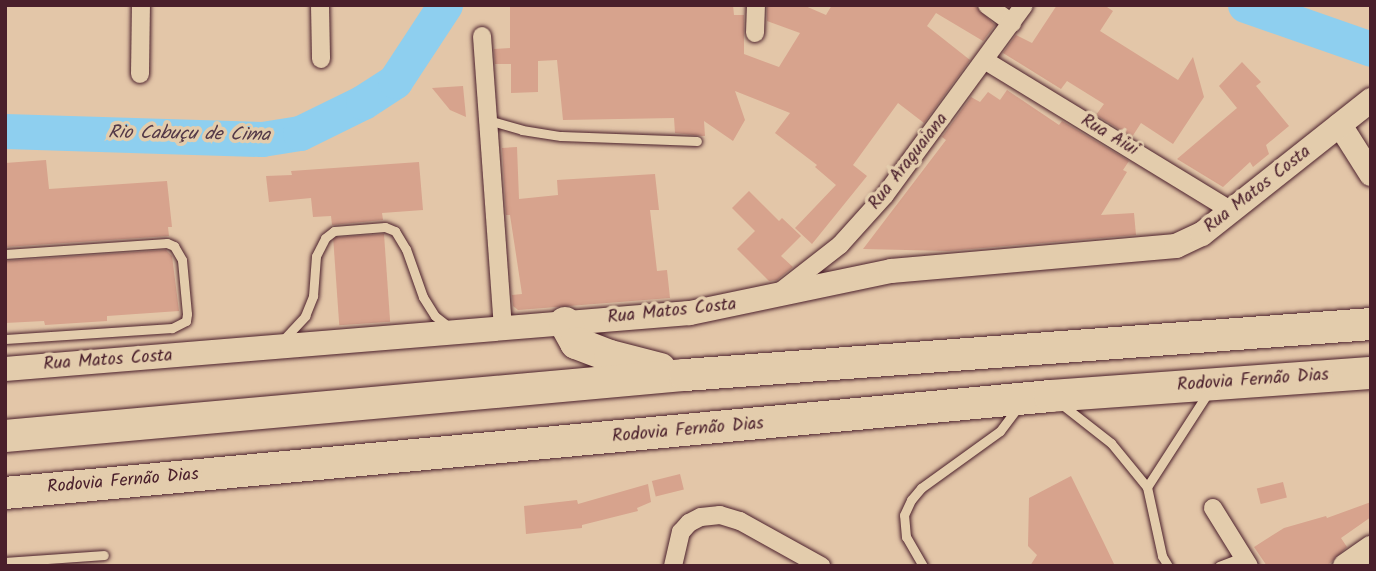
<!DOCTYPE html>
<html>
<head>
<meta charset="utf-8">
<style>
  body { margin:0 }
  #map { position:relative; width:1376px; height:571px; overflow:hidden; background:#e3c6a8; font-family:Kalam,sans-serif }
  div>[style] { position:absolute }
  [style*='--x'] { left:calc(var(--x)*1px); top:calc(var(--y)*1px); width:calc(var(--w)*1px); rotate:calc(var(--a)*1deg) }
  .river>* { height:35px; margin:-17.5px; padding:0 17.5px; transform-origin:17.5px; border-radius:17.5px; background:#8ecfef }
  .building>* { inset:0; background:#d7a38d; transform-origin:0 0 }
  .roads { filter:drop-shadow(0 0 2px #4a1f2b) drop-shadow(0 0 2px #4a1f2b) }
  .lane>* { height:9px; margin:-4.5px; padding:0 4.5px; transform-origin:4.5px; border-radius:4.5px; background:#e3ccac }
  .street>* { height:18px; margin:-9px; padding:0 9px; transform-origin:9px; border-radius:9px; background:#e3ccac }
  .secondary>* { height:24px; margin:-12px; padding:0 12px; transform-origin:12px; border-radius:12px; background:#e3ccac }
  .highway>* { height:32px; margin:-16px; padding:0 16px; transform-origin:16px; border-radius:16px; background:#e3ccac }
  span { translate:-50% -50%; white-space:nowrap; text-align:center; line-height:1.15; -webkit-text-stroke:7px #e3ccac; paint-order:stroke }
  .street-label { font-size:18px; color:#4a1f2b }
  .water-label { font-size:19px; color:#543948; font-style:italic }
  .frame { position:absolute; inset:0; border:7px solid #4a1f2b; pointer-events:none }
</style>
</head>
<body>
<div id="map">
  <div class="river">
    <div style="--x:1245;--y:5;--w:133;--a:19.2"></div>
    <div style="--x:5;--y:131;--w:257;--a:1.8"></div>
    <div style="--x:262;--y:139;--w:38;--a:-9"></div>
    <div style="--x:300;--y:133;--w:70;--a:-26.2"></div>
    <div style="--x:363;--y:102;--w:38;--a:-33"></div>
    <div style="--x:395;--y:81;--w:91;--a:-56.7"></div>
  </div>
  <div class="building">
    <div style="clip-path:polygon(510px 5px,733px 5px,734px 15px,744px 15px,744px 54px,779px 67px,800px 33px,767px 21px,767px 5px,803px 5px,826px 15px,832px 5px,974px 5px,995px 25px,983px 41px,936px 13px,927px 26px,970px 60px,924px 123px,898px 103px,853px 165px,867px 176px,812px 244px,795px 228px,836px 185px,815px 167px,817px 165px,775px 133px,790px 113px,735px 91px,745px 120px,733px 141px,704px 121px,705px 136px,702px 136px,675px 133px,674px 118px,563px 120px,557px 60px,538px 61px,538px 92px,511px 93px,511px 64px,495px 64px,494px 49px,510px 48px)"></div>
    <div style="clip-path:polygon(1057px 5px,1104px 5px,1113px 11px,1100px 31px,1178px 80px,1193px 57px,1204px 97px,1173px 144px,1141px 123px,1132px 137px,1096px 115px,1104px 104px,1067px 81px,1061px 89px,1003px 53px,1016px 35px,1032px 43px)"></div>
    <div style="clip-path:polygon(1242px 62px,1261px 82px,1256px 86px,1289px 126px,1266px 145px,1269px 154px,1253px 167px,1250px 162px,1223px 187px,1177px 159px,1237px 108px,1219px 86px)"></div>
    <div style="clip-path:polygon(463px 86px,466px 117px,450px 110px,432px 88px)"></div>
    <div style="clip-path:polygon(1007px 90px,1059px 125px,1062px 121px,1129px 161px,1123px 170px,1127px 172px,1101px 215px,1134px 213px,1136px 235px,948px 251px,863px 249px,946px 140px,942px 137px,971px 97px,980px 102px,988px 92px,1000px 100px)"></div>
    <div style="clip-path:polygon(517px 147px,519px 199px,558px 195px,557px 180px,655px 174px,659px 210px,650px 210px,657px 271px,667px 270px,670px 298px,518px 310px,513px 306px,512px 295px,522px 294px,510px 215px,506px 215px,502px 148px)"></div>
    <div style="clip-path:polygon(46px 160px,49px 189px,167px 181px,172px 227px,168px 227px,169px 236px,5px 247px,5px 163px)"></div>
    <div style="clip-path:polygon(419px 162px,423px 210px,382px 213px,383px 220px,332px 225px,331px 216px,313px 217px,311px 198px,269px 202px,266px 176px,292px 175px,291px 171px)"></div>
    <div style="clip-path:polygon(749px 191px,779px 221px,782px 218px,801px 236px,781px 256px,793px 267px,777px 280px,769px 281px,737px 249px,755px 231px,732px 208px)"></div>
    <div style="left:384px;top:234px;width:88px;height:51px;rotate:86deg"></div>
    <div style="clip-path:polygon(166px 250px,172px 256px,179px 311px,107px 316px,107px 321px,45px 325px,44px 321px,5px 323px,5px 261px)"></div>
    <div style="left:680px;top:474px;width:16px;height:29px;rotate:76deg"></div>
    <div style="clip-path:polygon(1071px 476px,1103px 541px,1115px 566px,1030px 566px,1037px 555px,1028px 546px,1029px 498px)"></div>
    <div style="left:1283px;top:482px;width:16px;height:27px;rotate:76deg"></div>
    <div style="clip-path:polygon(648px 484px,651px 502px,637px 508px,638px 511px,582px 525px,582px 528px,526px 534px,524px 506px,577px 500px,578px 504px)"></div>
    <div style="clip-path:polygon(1371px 502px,1371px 517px,1341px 538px,1347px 547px,1327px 566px,1267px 566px,1254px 547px,1284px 528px,1326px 516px,1327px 518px)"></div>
  </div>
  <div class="roads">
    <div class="lane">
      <div style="--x:488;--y:120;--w:35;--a:16"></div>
      <div style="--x:522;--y:130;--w:39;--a:9"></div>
      <div style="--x:561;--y:136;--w:136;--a:2.1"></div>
      <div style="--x:5;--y:254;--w:162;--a:-3.9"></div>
      <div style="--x:167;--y:243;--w:8;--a:23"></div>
      <div style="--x:174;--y:246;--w:16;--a:60"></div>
      <div style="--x:182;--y:260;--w:54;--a:84.7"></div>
      <div style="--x:187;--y:314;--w:7;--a:98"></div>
      <div style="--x:186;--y:321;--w:16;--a:153"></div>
      <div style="--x:172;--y:328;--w:167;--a:176.2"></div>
      <div style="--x:283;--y:340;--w:33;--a:-47"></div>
      <div style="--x:305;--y:316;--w:22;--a:-68"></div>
      <div style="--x:313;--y:296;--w:40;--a:-85.7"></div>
      <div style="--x:316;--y:256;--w:20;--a:-63"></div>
      <div style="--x:325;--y:238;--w:11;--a:-38"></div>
      <div style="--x:334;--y:231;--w:51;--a:-4.5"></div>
      <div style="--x:385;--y:227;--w:11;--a:22"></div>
      <div style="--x:395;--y:231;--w:21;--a:59"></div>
      <div style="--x:406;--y:249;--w:51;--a:70.5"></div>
      <div style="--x:423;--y:297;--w:22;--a:58"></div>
      <div style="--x:435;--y:316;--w:18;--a:38"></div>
      <div style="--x:1060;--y:403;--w:65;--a:38.1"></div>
      <div style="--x:1111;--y:443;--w:57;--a:50.7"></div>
      <div style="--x:1147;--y:487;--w:71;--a:77.7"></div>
      <div style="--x:1162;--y:556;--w:12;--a:59"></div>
      <div style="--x:1147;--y:487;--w:114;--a:-57.1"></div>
      <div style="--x:5;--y:562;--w:99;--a:-4"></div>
      <div style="--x:923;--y:566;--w:34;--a:-120"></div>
      <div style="--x:906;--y:537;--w:22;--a:-95"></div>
      <div style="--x:904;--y:515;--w:17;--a:-65"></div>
      <div style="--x:911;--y:500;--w:16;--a:-50"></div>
      <div style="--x:921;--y:488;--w:97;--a:-35.8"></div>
      <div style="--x:1000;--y:431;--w:30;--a:-53"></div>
      <div style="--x:1219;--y:566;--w:26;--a:-21"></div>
    </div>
    <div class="street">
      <div style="--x:320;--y:5;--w:54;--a:88.9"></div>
      <div style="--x:987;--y:5;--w:31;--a:36"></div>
      <div style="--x:755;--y:33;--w:28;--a:-88"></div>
      <div style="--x:482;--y:36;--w:293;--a:85.9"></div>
      <div style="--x:986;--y:61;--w:288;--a:31.4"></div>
      <div style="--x:140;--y:74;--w:69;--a:-89.2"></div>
      <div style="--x:781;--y:291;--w:75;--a:-37.9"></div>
      <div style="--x:840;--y:245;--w:67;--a:-48"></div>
      <div style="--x:885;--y:195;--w:235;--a:-53.8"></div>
      <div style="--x:1213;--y:508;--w:68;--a:58.2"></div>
      <div style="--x:673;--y:566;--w:35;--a:-77"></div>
      <div style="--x:681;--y:532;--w:12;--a:-48"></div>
      <div style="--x:689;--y:523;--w:13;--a:-27"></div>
      <div style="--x:701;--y:517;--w:19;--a:-6"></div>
      <div style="--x:720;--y:515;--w:21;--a:17"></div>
      <div style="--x:740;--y:521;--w:93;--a:29.1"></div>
    </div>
    <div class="secondary">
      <div style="--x:1340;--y:125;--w:58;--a:57.7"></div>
      <div style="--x:5;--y:369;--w:687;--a:-4.67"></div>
      <div style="--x:690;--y:313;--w:205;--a:-11.8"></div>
      <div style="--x:891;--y:271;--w:286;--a:-5"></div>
      <div style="--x:1176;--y:246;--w:29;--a:-25"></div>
      <div style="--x:1202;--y:234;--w:216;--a:-38.4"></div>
      <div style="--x:1345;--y:566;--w:32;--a:-35"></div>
    </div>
    <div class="highway">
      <div style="--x:565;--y:323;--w:23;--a:61"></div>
      <div style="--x:576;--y:343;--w:36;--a:21"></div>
      <div style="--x:610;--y:356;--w:52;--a:14.6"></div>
      <div style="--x:5;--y:436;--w:683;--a:-5.13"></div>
      <div style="--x:685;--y:375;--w:688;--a:-4.25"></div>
      <div style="--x:5;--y:493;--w:1049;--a:-5.3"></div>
      <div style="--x:1050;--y:396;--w:322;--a:-4.1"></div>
    </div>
  </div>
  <div class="street-label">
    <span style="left:1109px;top:136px;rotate:31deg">Rua Aiui</span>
    <span style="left:909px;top:162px;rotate:-52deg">Rua Araguaiana</span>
    <span style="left:1258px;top:190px;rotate:-38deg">Rua Matos Costa</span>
    <span style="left:672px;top:312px;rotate:-6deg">Rua Matos Costa</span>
    <span style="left:108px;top:361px;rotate:-4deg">Rua Matos Costa</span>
    <span style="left:1253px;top:381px;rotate:-4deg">Rodovia Fernão Dias</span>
    <span style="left:688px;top:431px;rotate:-5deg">Rodovia Fernão Dias</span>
    <span style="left:123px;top:482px;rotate:-5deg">Rodovia Fernão Dias</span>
  </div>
  <div class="water-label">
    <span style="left:189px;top:135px;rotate:1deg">Rio Cabuçu de Cima</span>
  </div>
  <div class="frame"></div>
</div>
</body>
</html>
